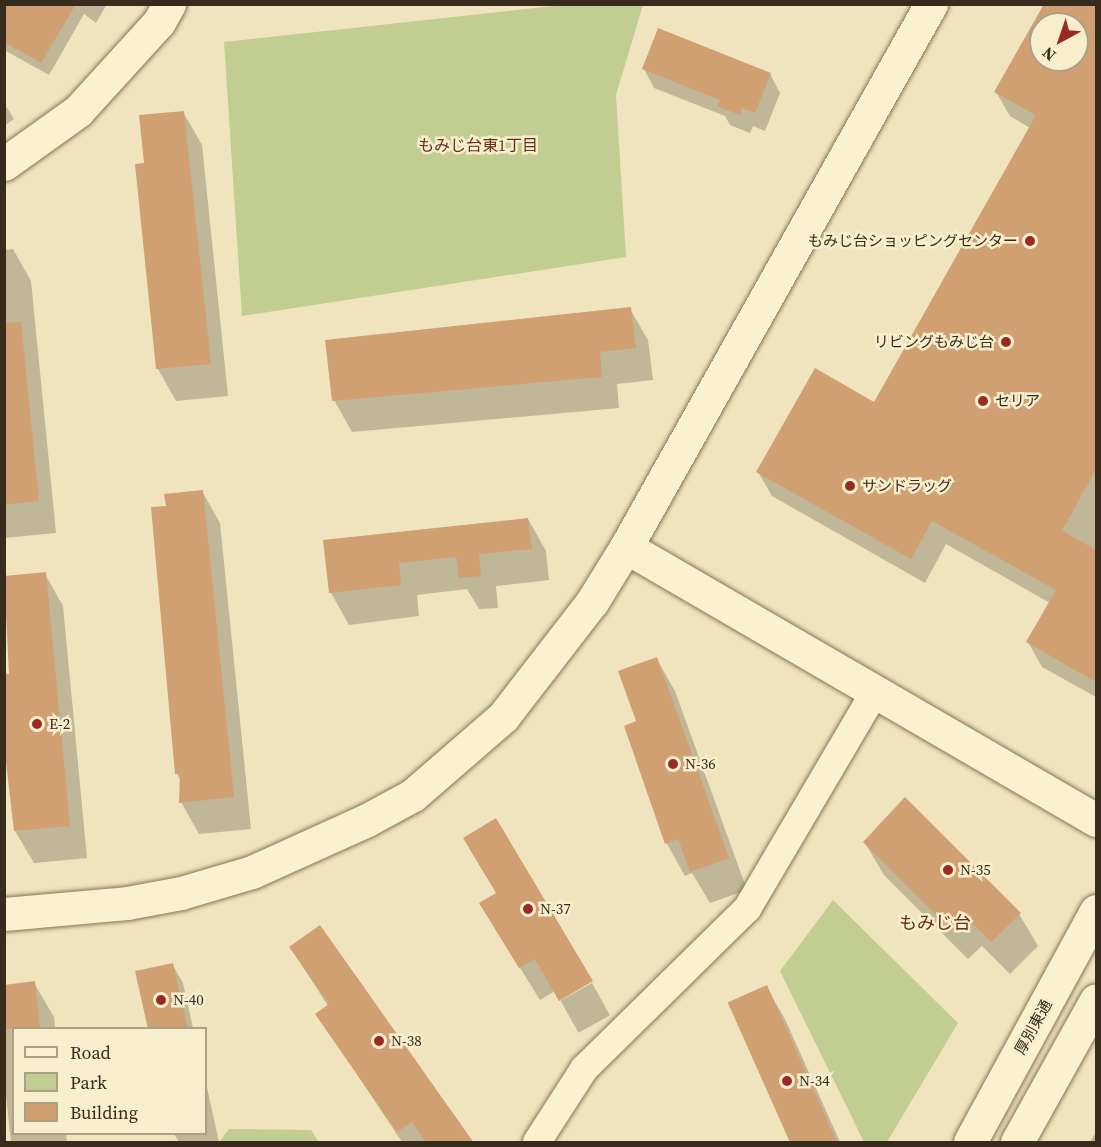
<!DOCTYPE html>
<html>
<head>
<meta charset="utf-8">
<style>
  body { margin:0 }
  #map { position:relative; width:1101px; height:1147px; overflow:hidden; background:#f0e4be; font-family:"Source Serif 4","Noto Sans JP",serif }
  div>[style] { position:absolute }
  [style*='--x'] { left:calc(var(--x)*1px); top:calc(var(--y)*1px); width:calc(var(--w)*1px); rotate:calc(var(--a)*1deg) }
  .green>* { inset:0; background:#c2ce91 }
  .shadow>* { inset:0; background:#0003; transform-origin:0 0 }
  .building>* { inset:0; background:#d0a072; transform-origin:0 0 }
  .roads { filter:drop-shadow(0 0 2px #887556) drop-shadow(0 0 2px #887556) }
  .minor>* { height:28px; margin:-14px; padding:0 14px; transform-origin:14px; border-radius:14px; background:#faf1d1 }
  .tertiary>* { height:33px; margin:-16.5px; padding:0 16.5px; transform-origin:16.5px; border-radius:16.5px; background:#faf1d1 }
  .dots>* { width:16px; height:16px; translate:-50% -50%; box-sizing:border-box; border:3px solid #f7eece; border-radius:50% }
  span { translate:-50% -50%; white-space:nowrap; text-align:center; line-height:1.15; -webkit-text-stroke:5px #f7eece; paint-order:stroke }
  .poi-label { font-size:15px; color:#372b1b }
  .right { translate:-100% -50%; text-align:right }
  .left { translate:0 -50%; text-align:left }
  .street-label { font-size:15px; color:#372b1b }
  .neighbourhood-label { font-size:16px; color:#652f19 }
  .quarter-label { font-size:18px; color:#652f19 }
  .frame { position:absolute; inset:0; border:6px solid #372b1b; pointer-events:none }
  .legend { position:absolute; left:12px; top:1027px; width:195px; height:108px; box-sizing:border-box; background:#f7eece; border:2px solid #aaa086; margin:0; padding:8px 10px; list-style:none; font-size:18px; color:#372b1b }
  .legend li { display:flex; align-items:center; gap:12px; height:30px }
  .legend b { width:30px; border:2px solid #aaa086 }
  .north { position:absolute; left:1029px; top:12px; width:60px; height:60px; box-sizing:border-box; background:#f7eece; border:2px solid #aaa086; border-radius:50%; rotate:220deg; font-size:16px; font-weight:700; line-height:24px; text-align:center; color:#372b1b }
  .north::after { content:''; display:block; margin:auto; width:21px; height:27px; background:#9a2b23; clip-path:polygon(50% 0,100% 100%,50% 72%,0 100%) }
</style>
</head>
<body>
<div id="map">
  <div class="green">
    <div style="clip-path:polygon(563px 5px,643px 5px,616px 95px,626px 257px,242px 316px,224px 42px)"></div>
    <div style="clip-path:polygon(833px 900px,958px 1023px,887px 1142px,864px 1142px,780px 971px)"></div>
    <div style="clip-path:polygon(229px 1129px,311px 1130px,319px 1142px,219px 1142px)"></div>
  </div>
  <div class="shadow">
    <div style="clip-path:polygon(4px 4px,107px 4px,96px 23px,84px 14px,49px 75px,4px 50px)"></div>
    <div style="clip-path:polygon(evenodd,1045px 4px,1096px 4px,1096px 697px,1042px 667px,1028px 642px,1050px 603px,946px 544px,925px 583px,772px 496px,758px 472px,875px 404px,1030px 128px,1010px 116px,996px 92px,1045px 4px,1041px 24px,1077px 24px,1077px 60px,1041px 60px,1041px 24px)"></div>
    <div style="clip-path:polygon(644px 69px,770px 74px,780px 93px,765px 131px,753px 126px,750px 133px,730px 125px,725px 116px,654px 88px)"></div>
    <div style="clip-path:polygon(4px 103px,14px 119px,4px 126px)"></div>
    <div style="clip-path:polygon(183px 112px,202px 145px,228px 396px,176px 401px,158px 369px,146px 164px)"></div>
    <div style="clip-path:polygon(13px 249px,31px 281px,56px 533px,4px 538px,4px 250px)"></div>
    <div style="clip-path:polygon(630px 309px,648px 340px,653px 380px,617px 384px,619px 408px,352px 432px,334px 400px)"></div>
    <div style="clip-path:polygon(202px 491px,220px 523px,251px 829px,199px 834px,181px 802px,181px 781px,177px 774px,167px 508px)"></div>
    <div style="clip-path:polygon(528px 519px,546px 551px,549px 580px,496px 586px,498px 608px,479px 609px,467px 589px,417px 595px,419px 616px,349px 625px,331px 593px,325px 541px)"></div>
    <div style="clip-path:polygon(45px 574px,63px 606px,87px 858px,34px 863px,15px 831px,4px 730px,11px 675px,4px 578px)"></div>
    <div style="clip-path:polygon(656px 658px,675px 691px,747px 890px,710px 903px,692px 873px,685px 876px,667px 844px,626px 727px,638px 722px)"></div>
    <div style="clip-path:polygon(865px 843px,1019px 914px,1038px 946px,1010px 974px,982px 946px,968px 959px,884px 875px)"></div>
    <div style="clip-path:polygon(498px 894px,555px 991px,540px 1000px,500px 936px)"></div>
    <div style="clip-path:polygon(291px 948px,471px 1142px,402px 1142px,317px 1014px,328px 1006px)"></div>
    <div style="clip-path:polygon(172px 964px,183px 983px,193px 1028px,142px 1028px,149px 1027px)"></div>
    <div style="clip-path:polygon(34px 983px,54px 1017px,55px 1028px,14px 1028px,14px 1134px,66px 1134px,67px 1142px,11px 1142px,4px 1077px,4px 986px)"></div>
    <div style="left:592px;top:983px;width:37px;height:36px;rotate:61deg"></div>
    <div style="clip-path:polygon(766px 987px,785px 1019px,840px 1142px,793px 1142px)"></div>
    <div style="clip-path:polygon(206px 1083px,219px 1142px,179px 1142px,174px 1134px,206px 1134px)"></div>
    <div style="clip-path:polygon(1096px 1132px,1096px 1142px,1090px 1142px)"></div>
  </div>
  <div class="building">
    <div style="clip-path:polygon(4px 4px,76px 4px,41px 63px,4px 42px)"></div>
    <div style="clip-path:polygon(evenodd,1044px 4px,1096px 4px,1096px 469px,1062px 531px,1096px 550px,1096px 682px,1026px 642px,1056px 590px,932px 521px,911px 559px,756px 472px,815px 368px,874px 402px,1036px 115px,994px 92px,1044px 4px,1041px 24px,1077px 24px,1077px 60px,1041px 60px,1041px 24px)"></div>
    <div style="clip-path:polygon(658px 28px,771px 73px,755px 113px,742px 108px,740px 115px,717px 106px,720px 100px,642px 69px)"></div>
    <div style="clip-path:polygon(184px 111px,211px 364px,156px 369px,135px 164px,144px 163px,139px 115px)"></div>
    <div style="clip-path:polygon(631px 307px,636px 348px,600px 352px,602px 377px,332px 401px,325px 340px)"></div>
    <div style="clip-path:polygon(21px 322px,39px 501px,4px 505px,4px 323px)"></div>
    <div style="clip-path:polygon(203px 490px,234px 797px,179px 803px,180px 774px,175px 774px,151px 507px,166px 506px,164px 494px)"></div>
    <div style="clip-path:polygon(528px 518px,532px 549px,479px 554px,481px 576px,459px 578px,456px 557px,399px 563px,401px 585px,329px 593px,323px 540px)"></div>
    <div style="clip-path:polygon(46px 572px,70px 826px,14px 831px,4px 745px,4px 674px,9px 674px,4px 576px)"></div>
    <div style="clip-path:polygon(657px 657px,729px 858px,690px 872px,678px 839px,665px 844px,624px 726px,636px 721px,618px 671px)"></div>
    <div style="clip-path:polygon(905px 797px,1021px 913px,991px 942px,963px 914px,949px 928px,863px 842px)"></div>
    <div style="clip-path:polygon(496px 818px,593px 981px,559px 1001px,535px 959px,519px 968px,479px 903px,496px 893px,463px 838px)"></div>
    <div style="clip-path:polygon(320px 925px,474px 1143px,427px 1143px,412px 1122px,397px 1132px,315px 1014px,329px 1004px,289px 947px)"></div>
    <div style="clip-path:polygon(173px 963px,188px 1029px,148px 1029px,135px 971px)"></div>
    <div style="clip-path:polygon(35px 981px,40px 1029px,4px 1029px,4px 985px)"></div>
    <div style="left:767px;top:985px;width:173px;height:43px;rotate:66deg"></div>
  </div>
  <div class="roads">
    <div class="minor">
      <div style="--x:537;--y:1142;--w:87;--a:-57.2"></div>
      <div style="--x:584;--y:1069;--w:228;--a:-44.5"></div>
      <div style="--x:747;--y:909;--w:252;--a:-59.5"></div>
    </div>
    <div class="tertiary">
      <div style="--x:4;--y:164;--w:91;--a:-35.6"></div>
      <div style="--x:78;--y:111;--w:120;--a:-47.7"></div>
      <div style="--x:159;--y:22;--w:21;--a:-61"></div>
      <div style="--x:626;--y:547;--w:544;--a:30.15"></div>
      <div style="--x:4;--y:914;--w:123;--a:-5.1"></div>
      <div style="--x:127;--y:903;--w:55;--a:-10.5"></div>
      <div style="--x:181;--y:893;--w:74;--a:-16.5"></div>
      <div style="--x:252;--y:872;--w:126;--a:-24.3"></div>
      <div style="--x:367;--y:820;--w:52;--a:-28.5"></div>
      <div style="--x:413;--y:795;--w:119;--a:-40.9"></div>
      <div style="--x:503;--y:717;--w:145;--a:-52.3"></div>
      <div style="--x:592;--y:602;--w:65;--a:-58.3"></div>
      <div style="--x:626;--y:547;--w:623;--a:-60.68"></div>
      <div style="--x:970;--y:1142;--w:263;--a:-61.4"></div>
      <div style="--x:1017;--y:1142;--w:162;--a:-60.9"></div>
    </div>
  </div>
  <div class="dots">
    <div style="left:1030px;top:241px;background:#9a2b23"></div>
    <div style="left:1006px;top:342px;background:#9a2b23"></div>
    <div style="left:983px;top:401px;background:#9a2b23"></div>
    <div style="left:850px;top:486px;background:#9a2b23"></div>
    <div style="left:37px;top:724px;background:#9a2b23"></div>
    <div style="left:673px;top:764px;background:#9a2b23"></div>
    <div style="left:948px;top:870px;background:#9a2b23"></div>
    <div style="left:528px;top:909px;background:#9a2b23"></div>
    <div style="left:161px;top:1000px;background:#9a2b23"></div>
    <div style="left:379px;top:1041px;background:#9a2b23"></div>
    <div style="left:787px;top:1081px;background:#9a2b23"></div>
  </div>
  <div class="poi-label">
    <span class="right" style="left:1018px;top:241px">もみじ台ショッピングセンター</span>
    <span class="right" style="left:994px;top:342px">リビングもみじ台</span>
    <span class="left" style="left:995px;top:401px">セリア</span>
    <span class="left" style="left:862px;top:486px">サンドラッグ</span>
    <span class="left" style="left:49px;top:724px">E-2</span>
    <span class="left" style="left:685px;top:764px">N-36</span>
    <span class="left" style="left:960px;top:870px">N-35</span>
    <span class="left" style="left:540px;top:909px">N-37</span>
    <span class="left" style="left:173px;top:1000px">N-40</span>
    <span class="left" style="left:391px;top:1041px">N-38</span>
    <span class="left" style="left:799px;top:1081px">N-34</span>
  </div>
  <div class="street-label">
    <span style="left:1033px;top:1027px;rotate:-61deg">厚別東通</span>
  </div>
  <div class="neighbourhood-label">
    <span style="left:478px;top:145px">もみじ台東1丁目</span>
  </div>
  <div class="quarter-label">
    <span style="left:935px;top:923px">もみじ台</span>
  </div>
  <div class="frame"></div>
  <ul class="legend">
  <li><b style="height:8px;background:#faf1d1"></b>Road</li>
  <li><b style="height:16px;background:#c2ce91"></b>Park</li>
  <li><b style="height:16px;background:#d0a072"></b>Building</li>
  </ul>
  <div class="north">N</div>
</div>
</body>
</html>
